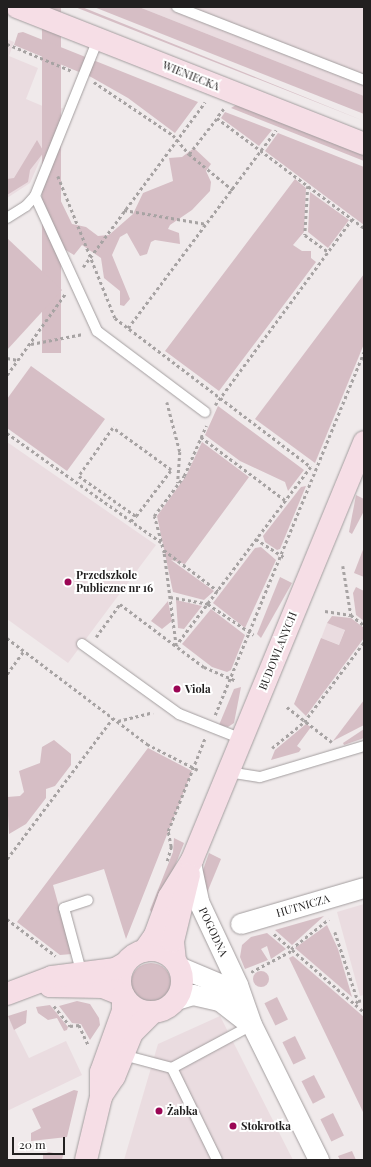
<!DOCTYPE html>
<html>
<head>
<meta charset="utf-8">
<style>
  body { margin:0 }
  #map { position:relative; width:371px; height:1167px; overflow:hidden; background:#f0eaeb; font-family:"Playfair Display",serif }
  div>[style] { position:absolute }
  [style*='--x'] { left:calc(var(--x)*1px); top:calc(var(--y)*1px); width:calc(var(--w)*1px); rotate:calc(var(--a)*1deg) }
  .built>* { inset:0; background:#eadce0; transform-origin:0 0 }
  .green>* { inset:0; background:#d6bec5; transform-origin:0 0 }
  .round { border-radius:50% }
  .path>* { height:2.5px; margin-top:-1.25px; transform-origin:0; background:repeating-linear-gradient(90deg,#a7a3a3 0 3px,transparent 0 6px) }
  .roads { filter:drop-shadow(0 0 1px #a39e9f) drop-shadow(0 0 1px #a39e9f) }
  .lane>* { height:10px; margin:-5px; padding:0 5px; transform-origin:5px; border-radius:5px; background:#fff }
  .street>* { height:20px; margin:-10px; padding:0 10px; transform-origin:10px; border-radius:10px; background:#fff }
  .secondary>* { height:22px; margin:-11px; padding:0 11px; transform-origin:11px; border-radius:11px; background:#f6dee6 }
  .secondary>.ring { margin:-11px; padding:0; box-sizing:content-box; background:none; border:22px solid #f6dee6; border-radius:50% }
  .dots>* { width:11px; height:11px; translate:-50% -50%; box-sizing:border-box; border:2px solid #fff; border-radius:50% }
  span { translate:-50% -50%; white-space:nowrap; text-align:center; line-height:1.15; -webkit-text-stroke:4px #fff; paint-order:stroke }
  .street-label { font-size:11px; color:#222020 }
  .poi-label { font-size:11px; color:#222020; font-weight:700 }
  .left { translate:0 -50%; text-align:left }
  .frame { position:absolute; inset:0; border:8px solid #222020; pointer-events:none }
  .scale { position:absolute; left:12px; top:1137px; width:53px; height:18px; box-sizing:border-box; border:2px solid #222020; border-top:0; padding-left:5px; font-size:12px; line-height:14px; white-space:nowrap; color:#222020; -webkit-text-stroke:3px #fff; paint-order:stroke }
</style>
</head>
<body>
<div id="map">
  <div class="built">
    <div style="clip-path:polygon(139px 7px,364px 7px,364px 96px,341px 87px)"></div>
    <div style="clip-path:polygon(7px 39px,14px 42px,9px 56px,38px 68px,26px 99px,52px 110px,63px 108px,30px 183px,7px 198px)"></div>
    <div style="clip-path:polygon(7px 442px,156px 545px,68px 663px,7px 619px)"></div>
    <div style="left:327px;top:623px;width:19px;height:16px;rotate:21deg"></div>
    <div style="clip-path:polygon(364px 904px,364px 995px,360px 996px,337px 912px)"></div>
    <div style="clip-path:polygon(8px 1016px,29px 1058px,66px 1041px,82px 1075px,7px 1111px)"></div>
    <div style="clip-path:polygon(220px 1016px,293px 1160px,124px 1160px,158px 1044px)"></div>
  </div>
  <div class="green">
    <div style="left:42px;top:7px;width:19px;height:346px"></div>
    <div style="clip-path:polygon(75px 7px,82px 7px,364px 121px)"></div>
    <div style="clip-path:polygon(94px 7px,139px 7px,364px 96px,364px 114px)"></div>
    <div style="clip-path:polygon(23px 32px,198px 102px,175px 133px,128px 98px,91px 77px,14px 45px,18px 33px)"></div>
    <div style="clip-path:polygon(236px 105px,364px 155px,364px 161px,231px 108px)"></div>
    <div style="clip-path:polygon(225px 112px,272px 130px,259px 146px,221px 118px)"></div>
    <div style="clip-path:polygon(278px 133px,364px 167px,364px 225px,265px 151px)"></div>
    <div style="clip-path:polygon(37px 140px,44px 152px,30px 170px,28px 182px,7px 195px,7px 179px,14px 178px)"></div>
    <div style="clip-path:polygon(194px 148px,211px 164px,206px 171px,211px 182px,210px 191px,192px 210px,170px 225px,168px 229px,179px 233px,180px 244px,155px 240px,151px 242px,147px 254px,140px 256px,127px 233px,120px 237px,112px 255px,130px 299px,124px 306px,120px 305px,120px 291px,104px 278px,101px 258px,82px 245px,74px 255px,64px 249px,45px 202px,47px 185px,56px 191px,72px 224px,86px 227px,98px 236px,109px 235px,133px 214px,143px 193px,173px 181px,169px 158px,182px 157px)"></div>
    <div style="clip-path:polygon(295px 179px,306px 188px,304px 232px,293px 245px,302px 251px,311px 251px,311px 258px,316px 262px,219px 391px,165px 351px)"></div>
    <div style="clip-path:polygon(310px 192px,349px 220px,328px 248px,308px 232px)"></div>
    <div style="clip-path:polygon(7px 238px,62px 290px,7px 350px)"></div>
    <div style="clip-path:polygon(364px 274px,364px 344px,315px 463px,255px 419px)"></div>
    <div style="clip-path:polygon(31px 366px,105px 419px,67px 471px,7px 428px,7px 399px)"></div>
    <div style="clip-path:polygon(218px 406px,304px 470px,288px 491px,285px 482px,240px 461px,205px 435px)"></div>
    <div style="clip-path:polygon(202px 442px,249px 477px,185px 564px,171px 560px,214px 591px,204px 600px,173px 592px,157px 516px,186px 476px)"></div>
    <div style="clip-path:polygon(306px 486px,280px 549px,277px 550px,265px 542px,263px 536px,301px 487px)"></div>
    <div style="clip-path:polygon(356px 495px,364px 499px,364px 511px,352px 534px,349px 532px)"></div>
    <div style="clip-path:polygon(261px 547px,276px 560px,245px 628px,213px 603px,255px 548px)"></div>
    <div style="clip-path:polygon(364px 547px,364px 577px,354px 573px)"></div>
    <div style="clip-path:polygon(280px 577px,292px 583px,261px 638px,257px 634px)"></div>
    <div style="clip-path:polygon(356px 587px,364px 591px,364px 621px,356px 615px,353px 593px)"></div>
    <div style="clip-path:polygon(176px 600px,202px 606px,184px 629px,178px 628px)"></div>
    <div style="clip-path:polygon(168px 601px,172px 621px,162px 629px,151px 621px)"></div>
    <div style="clip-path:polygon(211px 609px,245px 635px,231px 670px,227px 672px,212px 667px,182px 644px)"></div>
    <div style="clip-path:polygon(332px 616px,351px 618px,364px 628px,364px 638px,306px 716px,294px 704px,321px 638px,339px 645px,345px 630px,327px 623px)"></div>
    <div style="clip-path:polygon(241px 687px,234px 723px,228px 727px,219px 725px,234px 689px)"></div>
    <div style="clip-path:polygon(364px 700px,364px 725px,333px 741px)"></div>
    <div style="clip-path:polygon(306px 724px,311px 727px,297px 746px,301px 749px,299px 752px,271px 760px,275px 750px)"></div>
    <div style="clip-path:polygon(364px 729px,364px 738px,344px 745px,343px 743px)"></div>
    <div style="clip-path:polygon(54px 740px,71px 754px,71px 765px,55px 786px,46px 789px,46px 798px,26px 824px,9px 834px,7px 797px,20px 796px,24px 792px,19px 771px,40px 763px,42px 747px)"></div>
    <div style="clip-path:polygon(148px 748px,192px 771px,126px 939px,104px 869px,53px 885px,72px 954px,60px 955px,17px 922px)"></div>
    <div style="clip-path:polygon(174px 838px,184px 843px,155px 917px,150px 910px,173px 852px)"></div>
    <div style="clip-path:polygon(209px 853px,221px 859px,204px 900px,199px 881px)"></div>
    <div style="clip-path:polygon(324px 916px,292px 945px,275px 930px)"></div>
    <div style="clip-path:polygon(327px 925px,338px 949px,352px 997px,295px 948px)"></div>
    <div style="clip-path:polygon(267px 933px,286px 949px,271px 959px,267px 946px,261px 949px,268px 960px,245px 969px,240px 957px,242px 945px,251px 937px)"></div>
    <div style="clip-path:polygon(293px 956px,364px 1017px,364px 1114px,289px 958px)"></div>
    <div class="round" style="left:131px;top:963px;width:40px;height:40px"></div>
    <div class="round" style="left:253px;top:971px;width:16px;height:16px"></div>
    <div style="left:277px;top:997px;width:25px;height:14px;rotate:64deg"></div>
    <div style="clip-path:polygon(77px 1001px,90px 1004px,99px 1018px,100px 1025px,90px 1040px,81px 1024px,72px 1023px,59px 1006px)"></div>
    <div style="clip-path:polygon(50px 1005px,68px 1027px,67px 1030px,64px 1031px,57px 1018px,48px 1020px,38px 1013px,36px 1007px)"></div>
    <div style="clip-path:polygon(27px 1010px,26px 1023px,14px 1030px,8px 1016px)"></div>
    <div style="left:295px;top:1036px;width:25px;height:14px;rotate:64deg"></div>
    <div style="left:314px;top:1075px;width:25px;height:14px;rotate:63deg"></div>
    <div style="clip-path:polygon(74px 1090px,78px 1091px,67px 1137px,31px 1141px,31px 1133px,41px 1128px,32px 1109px)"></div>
    <div style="left:333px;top:1113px;width:25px;height:14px;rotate:64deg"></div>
    <div style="clip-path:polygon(352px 1151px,356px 1160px,340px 1160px,338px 1156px)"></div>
    <div style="clip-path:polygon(49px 1152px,63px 1155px,62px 1160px,43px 1160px,43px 1154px)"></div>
  </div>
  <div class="path">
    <div style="--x:7;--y:44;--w:70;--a:22.6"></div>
    <div style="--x:94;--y:82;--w:95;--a:33.9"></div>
    <div style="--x:173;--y:135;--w:25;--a:50"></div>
    <div style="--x:189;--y:154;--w:46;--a:-52.1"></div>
    <div style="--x:224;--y:109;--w:11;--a:128"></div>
    <div style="--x:217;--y:118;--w:184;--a:36.8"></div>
    <div style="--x:189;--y:154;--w:57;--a:39.3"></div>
    <div style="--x:58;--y:176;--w:153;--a:68.1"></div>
    <div style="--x:115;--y:318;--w:246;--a:37.2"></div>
    <div style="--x:311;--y:467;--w:224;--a:127"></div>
    <div style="--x:308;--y:186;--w:49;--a:93.5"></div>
    <div style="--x:305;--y:235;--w:29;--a:36"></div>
    <div style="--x:124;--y:210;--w:84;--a:9.6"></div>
    <div style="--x:83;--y:267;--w:205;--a:-53.5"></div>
    <div style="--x:128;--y:328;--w:247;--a:-53.2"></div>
    <div style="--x:31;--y:344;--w:53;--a:-10.9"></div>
    <div style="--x:7;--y:358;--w:11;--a:10"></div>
    <div style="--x:7;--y:375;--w:100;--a:-54.4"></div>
    <div style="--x:167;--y:402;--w:52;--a:75.4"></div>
    <div style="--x:180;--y:452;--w:31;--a:94"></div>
    <div style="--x:215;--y:405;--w:231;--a:-53.6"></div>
    <div style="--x:7;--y:433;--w:189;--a:35.3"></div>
    <div style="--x:201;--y:437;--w:105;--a:36.9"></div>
    <div style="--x:131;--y:521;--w:7;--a:-45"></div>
    <div style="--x:136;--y:516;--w:58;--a:-52.7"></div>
    <div style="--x:171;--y:470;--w:72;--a:-144.1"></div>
    <div style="--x:113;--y:428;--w:59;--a:125.3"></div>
    <div style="--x:79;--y:476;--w:70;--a:35.1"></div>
    <div style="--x:256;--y:539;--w:35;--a:33"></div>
    <div style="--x:164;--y:550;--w:68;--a:37.2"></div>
    <div style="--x:343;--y:566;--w:50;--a:80.7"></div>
    <div style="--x:170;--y:597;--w:39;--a:10"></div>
    <div style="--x:208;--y:604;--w:55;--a:34"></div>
    <div style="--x:325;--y:611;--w:26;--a:9"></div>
    <div style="--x:351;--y:615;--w:16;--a:38"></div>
    <div style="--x:96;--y:637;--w:41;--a:-54"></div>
    <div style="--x:120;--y:604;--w:105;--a:36.9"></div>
    <div style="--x:204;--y:667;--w:34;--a:23"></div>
    <div style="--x:7;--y:638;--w:176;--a:37.1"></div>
    <div style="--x:147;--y:744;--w:57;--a:27"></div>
    <div style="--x:176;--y:646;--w:94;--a:-97.4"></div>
    <div style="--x:164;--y:553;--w:38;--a:-105"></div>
    <div style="--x:154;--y:516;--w:50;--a:-53.1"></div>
    <div style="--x:184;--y:476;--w:55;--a:-66.3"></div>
    <div style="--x:7;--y:674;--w:29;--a:-54"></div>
    <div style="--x:287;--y:707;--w:57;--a:37.9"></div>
    <div style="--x:215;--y:715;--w:392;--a:-67.7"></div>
    <div style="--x:118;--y:721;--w:36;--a:-14"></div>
    <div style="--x:272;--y:748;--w:41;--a:-39.1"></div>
    <div style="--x:304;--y:722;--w:100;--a:-53.1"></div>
    <div style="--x:7;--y:859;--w:176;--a:-53.1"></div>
    <div style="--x:167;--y:861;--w:15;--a:-74"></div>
    <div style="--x:171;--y:847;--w:16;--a:-101"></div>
    <div style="--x:168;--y:831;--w:100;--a:-68.3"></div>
    <div style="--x:7;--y:919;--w:61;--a:37.1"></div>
    <div style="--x:335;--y:932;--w:73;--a:71.6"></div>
    <div style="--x:358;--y:1001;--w:5;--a:127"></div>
    <div style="--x:274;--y:934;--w:119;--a:40.9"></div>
    <div style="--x:291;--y:949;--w:48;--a:-38.3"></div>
    <div style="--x:251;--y:972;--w:47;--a:-27.6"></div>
    <div style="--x:358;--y:1001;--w:6;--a:-9"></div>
    <div style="--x:54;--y:1006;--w:26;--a:51"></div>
    <div style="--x:70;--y:1026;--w:9;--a:-6"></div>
    <div style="--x:79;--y:1025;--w:23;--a:65"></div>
  </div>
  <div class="roads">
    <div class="lane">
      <div style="--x:177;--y:7;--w:201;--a:21.3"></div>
      <div style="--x:35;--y:196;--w:149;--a:65.3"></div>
      <div style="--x:97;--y:331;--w:135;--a:36.9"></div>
      <div style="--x:7;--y:218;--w:22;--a:-32"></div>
      <div style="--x:26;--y:206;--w:13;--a:-48"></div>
      <div style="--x:35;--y:196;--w:169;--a:-68.1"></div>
      <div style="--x:82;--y:644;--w:120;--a:35.8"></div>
      <div style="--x:179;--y:714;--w:68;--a:21.6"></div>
      <div style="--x:228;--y:772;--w:32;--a:9"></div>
      <div style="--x:260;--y:777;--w:109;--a:-16.6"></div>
      <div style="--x:81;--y:971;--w:65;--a:-105.1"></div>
      <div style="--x:64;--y:908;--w:25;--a:-18"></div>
      <div style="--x:123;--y:1055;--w:51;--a:14.9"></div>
      <div style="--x:172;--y:1068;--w:91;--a:-28.3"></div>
      <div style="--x:172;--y:1068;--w:102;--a:63.9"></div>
    </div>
    <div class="street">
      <div style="--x:192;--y:868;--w:35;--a:78"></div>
      <div style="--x:199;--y:902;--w:92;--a:64.8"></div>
      <div style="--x:238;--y:985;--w:42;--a:70.7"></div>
      <div style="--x:252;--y:1025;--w:151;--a:63.6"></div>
      <div style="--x:241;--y:924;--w:128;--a:-16.3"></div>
      <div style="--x:179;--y:967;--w:47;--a:22.7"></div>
      <div style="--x:222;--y:985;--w:27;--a:39"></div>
      <div style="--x:177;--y:1000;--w:17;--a:-17"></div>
      <div style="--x:193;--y:995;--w:28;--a:13"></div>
      <div style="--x:220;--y:1001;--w:39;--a:38"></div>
    </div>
    <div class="secondary">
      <div style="--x:17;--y:7;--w:373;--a:21.5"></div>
      <div class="ring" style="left:120px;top:950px;width:40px;height:40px"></div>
      <div style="--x:144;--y:951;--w:19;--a:-55"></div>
      <div style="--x:155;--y:935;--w:40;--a:-69.8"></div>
      <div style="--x:169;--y:897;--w:44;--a:-58.1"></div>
      <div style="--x:192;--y:860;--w:452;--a:-67.6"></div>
      <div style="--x:175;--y:961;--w:20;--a:-96"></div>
      <div style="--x:173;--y:941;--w:68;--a:-76.4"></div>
      <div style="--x:50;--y:986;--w:53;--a:1.1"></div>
      <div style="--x:103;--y:987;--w:22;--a:22"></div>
      <div style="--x:7;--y:994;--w:48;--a:-20.7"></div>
      <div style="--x:52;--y:977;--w:64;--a:-7.2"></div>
      <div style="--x:115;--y:969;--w:10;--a:-29"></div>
      <div style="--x:101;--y:1096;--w:23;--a:-56"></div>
      <div style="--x:114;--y:1077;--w:48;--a:-67.8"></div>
      <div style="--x:132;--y:1033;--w:28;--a:-45"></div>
      <div style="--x:86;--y:1160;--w:65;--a:-76.6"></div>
      <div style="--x:101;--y:1097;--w:25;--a:-90"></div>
      <div style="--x:101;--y:1072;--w:65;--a:-70.2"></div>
      <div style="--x:123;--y:1011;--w:16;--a:-90"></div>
    </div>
  </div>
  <div class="dots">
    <div style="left:68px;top:582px;background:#9b0655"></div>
    <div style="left:177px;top:689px;background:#9b0655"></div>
    <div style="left:159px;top:1111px;background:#9b0655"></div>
    <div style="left:233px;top:1126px;background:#9b0655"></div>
  </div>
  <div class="street-label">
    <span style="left:191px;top:76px;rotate:22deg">WIENIECKA</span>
    <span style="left:278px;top:651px;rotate:-68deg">BUDOWLANYCH</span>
    <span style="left:303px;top:906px;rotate:-16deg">HUTNICZA</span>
    <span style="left:213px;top:932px;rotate:65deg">POGODNA</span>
  </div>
  <div class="poi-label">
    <span class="left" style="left:76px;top:582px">Przedszkole<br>Publiczne nr 16</span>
    <span class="left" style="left:185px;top:689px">Viola</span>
    <span class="left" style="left:167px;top:1111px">Żabka</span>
    <span class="left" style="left:241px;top:1126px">Stokrotka</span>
  </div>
  <div class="frame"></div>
  <div class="scale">20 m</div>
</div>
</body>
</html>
